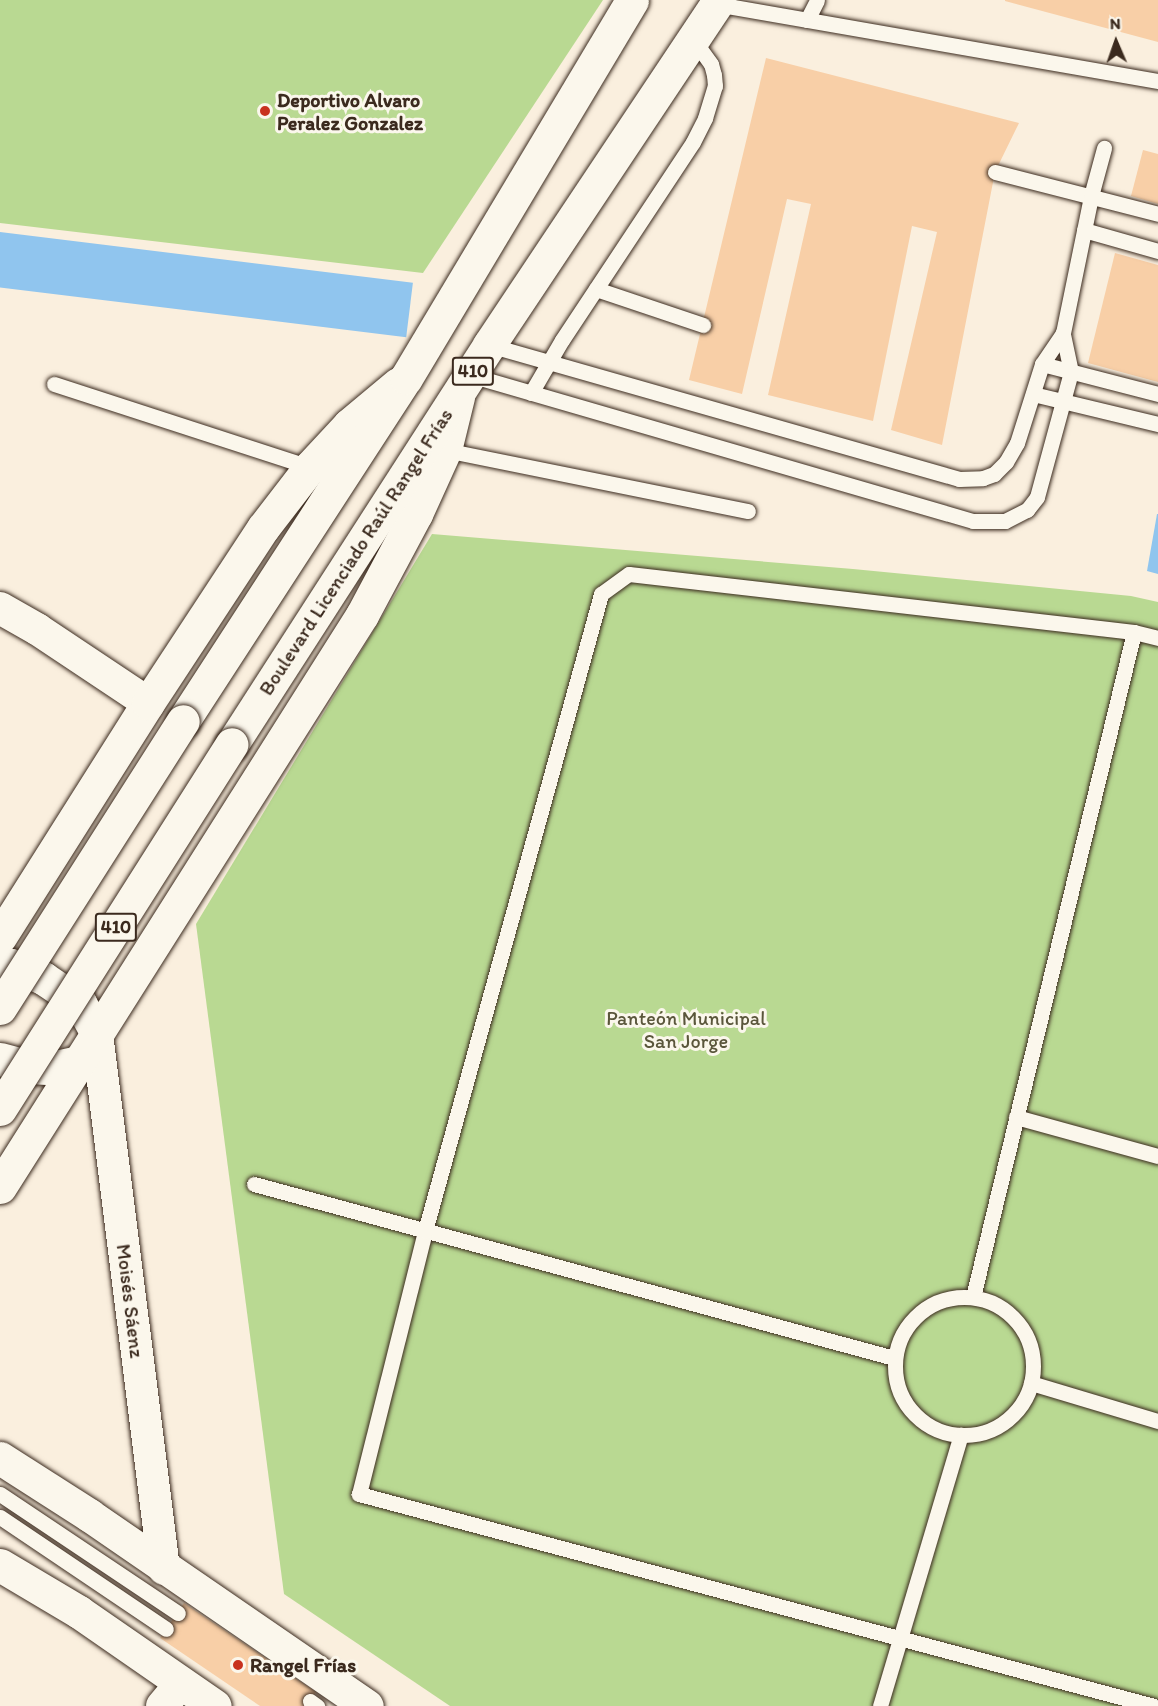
<!DOCTYPE html>
<html>
<head>
<meta charset="utf-8">
<style>
  body { margin:0 }
  #map { position:relative; width:1158px; height:1706px; overflow:hidden; background:#faefde; font-family:Itim,sans-serif }
  div>[style] { position:absolute }
  [style*='--x'] { left:calc(var(--x)*1px); top:calc(var(--y)*1px); width:calc(var(--w)*1px); rotate:calc(var(--a)*1deg) }
  .green>* { inset:0; background:#b9d992 }
  .water>* { inset:0; background:#90c5ee; transform-origin:0 0 }
  .building>* { inset:0; background:#f8cfa7 }
  .roads { filter:drop-shadow(0 0 2px #3b2a1e) drop-shadow(0 0 2px #3b2a1e) }
  .lane>* { height:15px; margin:-7.5px; padding:0 7.5px; transform-origin:7.5px; border-radius:7.5px; background:#fbf7ec }
  .lane>.ring { margin:-7.5px; padding:0; box-sizing:content-box; background:none; border:15px solid #fbf7ec; border-radius:50% }
  .street>* { height:32px; margin:-16px; padding:0 16px; transform-origin:16px; border-radius:16px; background:#fbf7ec }
  .secondary>* { height:33px; margin:-16.5px; padding:0 16.5px; transform-origin:16.5px; border-radius:16.5px; background:#fbf7ec }
  .primary>* { height:33px; margin:-16.5px; padding:0 16.5px; transform-origin:16.5px; border-radius:16.5px; background:#fbf7ec }
  .bridges { filter:drop-shadow(0 0 2px #3b2a1e) drop-shadow(0 0 2px #3b2a1e) }
  .primary-bridge>* { height:33px; margin:-16.5px; padding:0 16.5px; transform-origin:16.5px; border-radius:16.5px; background:#fbf7ec }
  .dots>* { width:16px; height:16px; translate:-50% -50%; box-sizing:border-box; border:3px solid #fbf7ec; border-radius:50% }
  span { translate:-50% -50%; white-space:nowrap; text-align:center; line-height:1.15; -webkit-text-stroke:6px #fbf7ec; paint-order:stroke }
  .shield-label span { padding:2px 4px; background:#fbf7ec; border:2px solid; border-radius:4px; -webkit-text-stroke-width:0 }
  .shield-label { font-size:18px; color:#3b2a1e; font-weight:700 }
  .poi-label { font-size:20px; color:#3b2a1e; font-weight:700 }
  .left { translate:0 -50%; text-align:left }
  .street-label { font-size:20px; color:#3b2a1e }
  .park-label { font-size:20px; color:#5a563b }
  .north { position:absolute; left:1086px; top:12px; width:60px; height:60px; -webkit-text-stroke:4px #fbf7ec; paint-order:stroke; rotate:358deg; font-size:16px; font-weight:700; line-height:24px; text-align:center; color:#3b2a1e }
  .north::after { content:''; display:block; margin:auto; width:21px; height:27px; background:#3b2a1e; clip-path:polygon(50% 0,100% 100%,50% 72%,0 100%) }
</style>
</head>
<body>
<div id="map">
  <div class="green">
    <div style="clip-path:polygon(0 0,603px 0,423px 273px,0 223px)"></div>
    <div style="clip-path:polygon(432px 534px,853px 569px,1131px 596px,1158px 602px,1158px 1706px,450px 1706px,284px 1594px,196px 924px)"></div>
  </div>
  <div class="water">
    <div style="left:0;top:232px;width:416px;height:55px;rotate:7deg"></div>
    <div style="clip-path:polygon(1157px 514px,1158px 514px,1158px 574px,1147px 571px)"></div>
  </div>
  <div class="building">
    <div style="clip-path:polygon(1005px 0,1158px 0,1158px 42px,1005px 1px)"></div>
    <div style="clip-path:polygon(766px 58px,1019px 123px,995px 172px,942px 445px,891px 430px,937px 232px,912px 226px,873px 421px,768px 395px,811px 204px,787px 199px,742px 394px,689px 380px)"></div>
    <div style="clip-path:polygon(1143px 150px,1158px 154px,1158px 204px,1131px 196px)"></div>
    <div style="clip-path:polygon(1115px 253px,1158px 265px,1158px 382px,1088px 363px)"></div>
    <div style="clip-path:polygon(184px 1603px,316px 1692px,307px 1706px,260px 1706px,160px 1638px)"></div>
  </div>
  <div class="roads">
    <div class="lane">
      <div style="--x:716;--y:4;--w:449;--a:9.9"></div>
      <div style="--x:807;--y:20;--w:22;--a:-63"></div>
      <div style="--x:995;--y:172;--w:168;--a:14.4"></div>
      <div style="--x:1084;--y:230;--w:77;--a:15.8"></div>
      <div style="--x:596;--y:289;--w:113;--a:18.6"></div>
      <div style="--x:489;--y:345;--w:489;--a:15.9"></div>
      <div style="--x:959;--y:479;--w:24;--a:-2"></div>
      <div style="--x:983;--y:478;--w:12;--a:-20"></div>
      <div style="--x:994;--y:474;--w:17;--a:-45"></div>
      <div style="--x:1006;--y:462;--w:22;--a:-60"></div>
      <div style="--x:1017;--y:443;--w:83;--a:-72.4"></div>
      <div style="--x:1042;--y:364;--w:37;--a:-56"></div>
      <div style="--x:1063;--y:333;--w:140;--a:-78.4"></div>
      <div style="--x:1091;--y:196;--w:50;--a:-74.8"></div>
      <div style="--x:1042;--y:364;--w:120;--a:14.5"></div>
      <div style="--x:470;--y:375;--w:524;--a:16.19"></div>
      <div style="--x:973;--y:521;--w:32;--a:0"></div>
      <div style="--x:1005;--y:521;--w:25;--a:-27"></div>
      <div style="--x:1027;--y:510;--w:16;--a:-52"></div>
      <div style="--x:1037;--y:497;--w:130;--a:-74.8"></div>
      <div style="--x:1071;--y:372;--w:40;--a:-102"></div>
      <div style="--x:54;--y:384;--w:269;--a:18"></div>
      <div style="--x:531;--y:393;--w:61;--a:-59.7"></div>
      <div style="--x:562;--y:340;--w:237;--a:-56.5"></div>
      <div style="--x:693;--y:142;--w:27;--a:-63"></div>
      <div style="--x:705;--y:118;--w:34;--a:-73"></div>
      <div style="--x:715;--y:86;--w:11;--a:-95"></div>
      <div style="--x:714;--y:75;--w:11;--a:-105"></div>
      <div style="--x:711;--y:64;--w:31;--a:-126"></div>
      <div style="--x:1033;--y:394;--w:129;--a:13.5"></div>
      <div style="--x:445;--y:450;--w:309;--a:11.4"></div>
      <div style="--x:1016;--y:1117;--w:147;--a:15.4"></div>
      <div style="--x:254;--y:1184;--w:663;--a:15.21"></div>
      <div class="ring" style="left:895px;top:1297px;width:123px;height:123px"></div>
      <div style="--x:973;--y:1297;--w:684;--a:-76.39"></div>
      <div style="--x:1031;--y:1383;--w:133;--a:16.7"></div>
      <div style="--x:0;--y:1494;--w:214;--a:33.8"></div>
      <div style="--x:0;--y:1517;--w:200;--a:34"></div>
      <div style="--x:310;--y:1701;--w:9;--a:36"></div>
      <div style="--x:880;--y:1706;--w:283;--a:-73.4"></div>
      <div style="--x:1154;--y:1706;--w:823;--a:-165.07"></div>
      <div style="--x:359;--y:1494;--w:271;--a:-75.9"></div>
      <div style="--x:425;--y:1231;--w:661;--a:-74.55"></div>
      <div style="--x:601;--y:594;--w:34;--a:-36"></div>
      <div style="--x:629;--y:574;--w:508;--a:6.55"></div>
      <div style="--x:1134;--y:632;--w:25;--a:14"></div>
    </div>
    <div class="street">
      <div style="--x:0;--y:608;--w:43;--a:29.6"></div>
      <div style="--x:37;--y:629;--w:133;--a:33.7"></div>
      <div style="--x:97;--y:1034;--w:539;--a:82.86"></div>
      <div style="--x:162;--y:1706;--w:30;--a:-50"></div>
    </div>
    <div class="secondary">
      <div style="--x:0;--y:937;--w:277;--a:-57.7"></div>
      <div style="--x:148;--y:703;--w:209;--a:-56.7"></div>
      <div style="--x:263;--y:528;--w:77;--a:-52.4"></div>
      <div style="--x:310;--y:467;--w:57;--a:-47.1"></div>
      <div style="--x:349;--y:425;--w:64;--a:-39.9"></div>
      <div style="--x:0;--y:965;--w:11;--a:0"></div>
      <div style="--x:11;--y:965;--w:35;--a:22"></div>
      <div style="--x:43;--y:978;--w:45;--a:34"></div>
      <div style="--x:80;--y:1003;--w:35;--a:61"></div>
      <div style="--x:0;--y:1059;--w:30;--a:15"></div>
      <div style="--x:29;--y:1067;--w:22;--a:3"></div>
      <div style="--x:51;--y:1068;--w:29;--a:-12"></div>
      <div style="--x:0;--y:1187;--w:677;--a:-57.67"></div>
      <div style="--x:362;--y:615;--w:115;--a:-61.9"></div>
      <div style="--x:416;--y:514;--w:70;--a:-65.6"></div>
      <div style="--x:445;--y:450;--w:55;--a:-76.2"></div>
      <div style="--x:0;--y:1458;--w:106;--a:32.6"></div>
      <div style="--x:89;--y:1515;--w:337;--a:34.5"></div>
      <div style="--x:0;--y:1565;--w:92;--a:30.7"></div>
      <div style="--x:79;--y:1612;--w:165;--a:34.7"></div>
    </div>
    <div class="primary">
      <div style="--x:183;--y:721;--w:409;--a:-57"></div>
      <div style="--x:406;--y:378;--w:440;--a:-59.1"></div>
      <div style="--x:232;--y:744;--w:475;--a:-57.2"></div>
      <div style="--x:489;--y:345;--w:415;--a:-56.3"></div>
    </div>
  </div>
  <div class="bridges">
    <div class="primary-bridge">
      <div style="--x:0;--y:1008;--w:340;--a:-57.5"></div>
      <div style="--x:0;--y:1109;--w:432;--a:-57.6"></div>
    </div>
  </div>
  <div class="dots">
    <div style="left:265px;top:111px;background:#c8321e"></div>
    <div style="left:238px;top:1665px;background:#c8321e"></div>
  </div>
  <div class="shield-label">
    <span style="left:473px;top:371px">410</span>
    <span style="left:116px;top:927px">410</span>
  </div>
  <div class="poi-label">
    <span class="left" style="left:277px;top:112px">Deportivo Alvaro<br>Peralez Gonzalez</span>
    <span class="left" style="left:250px;top:1665px">Rangel Frías</span>
  </div>
  <div class="street-label">
    <span style="left:356px;top:552px;rotate:-57deg">Boulevard Licenciado Raúl Rangel Frías</span>
    <span style="left:130px;top:1301px;rotate:83deg">Moisés Sáenz</span>
  </div>
  <div class="park-label">
    <span style="left:686px;top:1030px">Panteón Municipal<br>San Jorge</span>
  </div>
  <div class="north">N</div>
</div>
</body>
</html>
